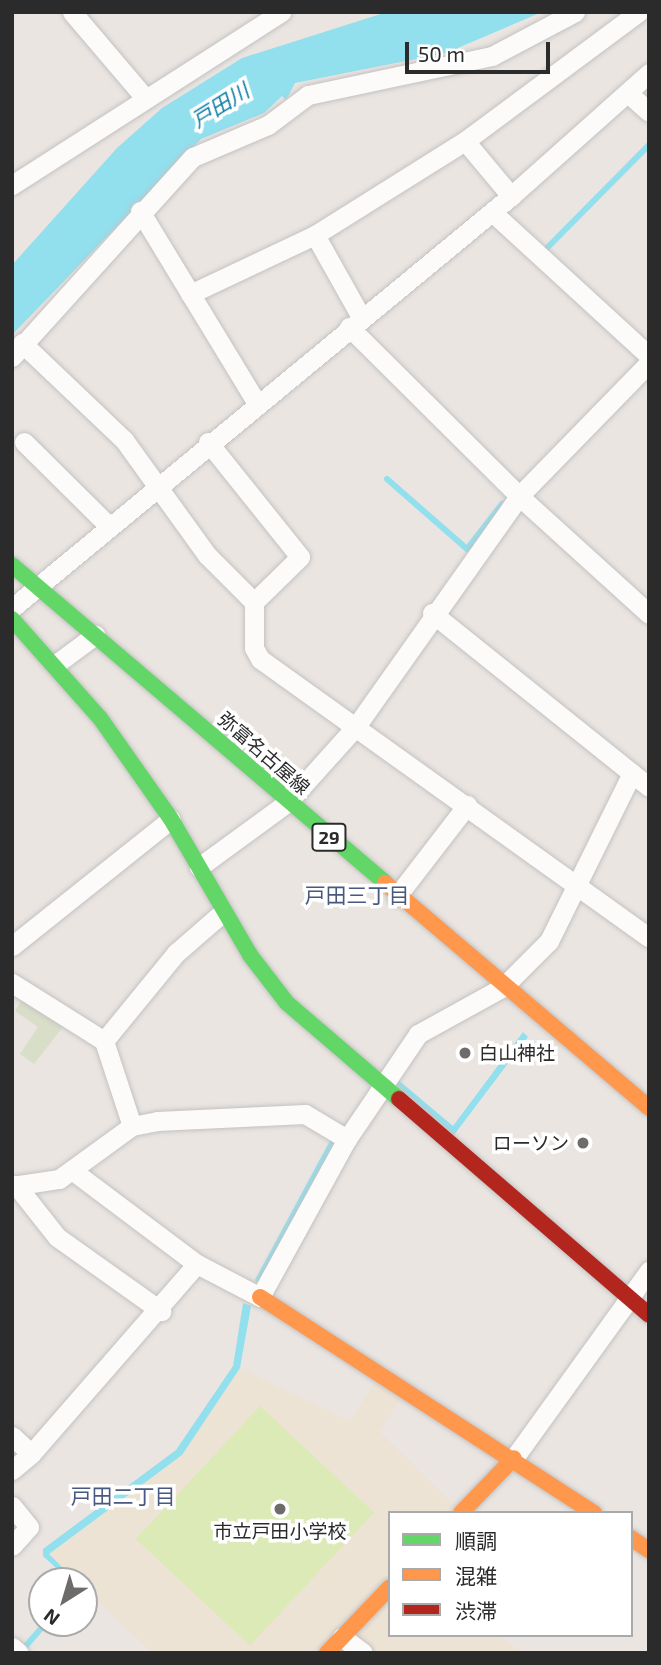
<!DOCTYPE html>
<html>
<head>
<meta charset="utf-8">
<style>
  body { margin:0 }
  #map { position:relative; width:661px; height:1665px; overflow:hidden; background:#eae5e1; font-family:"Exo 2","Noto Sans JP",sans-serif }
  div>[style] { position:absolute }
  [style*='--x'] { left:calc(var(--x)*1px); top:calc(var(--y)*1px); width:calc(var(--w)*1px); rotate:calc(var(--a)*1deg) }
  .education>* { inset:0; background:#ede3d5 }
  .cemetery>* { inset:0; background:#d8dec8 }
  .pitch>* { inset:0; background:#dbeab6; transform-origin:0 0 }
  .water>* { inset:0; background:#92dfee }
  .stream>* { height:6px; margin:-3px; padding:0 3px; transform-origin:3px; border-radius:3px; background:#92dfee }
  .roads { filter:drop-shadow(0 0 2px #c3c2c2) drop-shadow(0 0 2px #c3c2c2) }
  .street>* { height:19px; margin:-9.5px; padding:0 9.5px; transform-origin:9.5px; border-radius:9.5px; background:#fcfbfa }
  .fast>* { height:16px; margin:-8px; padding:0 8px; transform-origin:8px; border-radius:8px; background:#63d668 }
  .slow>* { height:16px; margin:-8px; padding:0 8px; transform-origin:8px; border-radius:8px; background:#ff974d }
  .jam>* { height:16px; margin:-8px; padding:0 8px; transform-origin:8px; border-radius:8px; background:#b3261e }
  .dots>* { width:19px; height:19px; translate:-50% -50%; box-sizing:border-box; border:4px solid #fff; border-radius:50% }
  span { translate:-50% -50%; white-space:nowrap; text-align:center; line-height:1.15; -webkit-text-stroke:7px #fff; paint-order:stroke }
  .shield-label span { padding:2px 5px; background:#fff; border:2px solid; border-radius:5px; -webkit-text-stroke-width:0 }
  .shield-label { font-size:18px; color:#2b2b2b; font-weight:700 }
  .street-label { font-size:19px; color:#2b2b2b }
  .poi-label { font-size:19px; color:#2b2b2b }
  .left { translate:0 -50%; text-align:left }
  .right { translate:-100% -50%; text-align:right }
  .water-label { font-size:21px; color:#087ba3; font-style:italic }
  .neighbourhood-label { font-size:21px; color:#49587e }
  .frame { position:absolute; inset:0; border:14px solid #2b2b2b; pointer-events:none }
  .legend { position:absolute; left:388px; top:1511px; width:245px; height:126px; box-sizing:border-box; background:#fff; border:2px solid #aaa; margin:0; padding:9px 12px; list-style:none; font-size:21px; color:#2b2b2b }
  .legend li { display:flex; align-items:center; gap:14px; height:35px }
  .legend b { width:35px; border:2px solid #aaa }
  .north { position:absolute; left:28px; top:1567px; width:70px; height:70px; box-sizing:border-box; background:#fff; border:2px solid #aaa; border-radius:50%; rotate:217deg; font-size:19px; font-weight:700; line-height:28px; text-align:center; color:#2b2b2b }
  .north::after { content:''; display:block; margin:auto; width:24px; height:32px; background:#6e6c6b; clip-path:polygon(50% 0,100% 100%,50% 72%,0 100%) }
  .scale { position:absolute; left:405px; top:42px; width:145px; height:32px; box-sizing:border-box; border:4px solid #2b2b2b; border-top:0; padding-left:9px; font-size:21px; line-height:24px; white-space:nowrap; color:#2b2b2b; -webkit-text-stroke:5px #fff; paint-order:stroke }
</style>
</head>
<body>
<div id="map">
  <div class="education">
    <div style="clip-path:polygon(240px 1368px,350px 1421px,375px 1382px,400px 1400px,379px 1431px,455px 1506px,449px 1513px,390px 1513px,390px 1635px,498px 1635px,523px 1653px,373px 1653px,339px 1628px,315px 1653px,152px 1653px,84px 1588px,84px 1581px,76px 1581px,48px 1555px,182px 1455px)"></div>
  </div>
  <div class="cemetery">
    <div style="clip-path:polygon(24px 997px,66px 1023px,34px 1064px,20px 1054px,38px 1027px,15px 1011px)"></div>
  </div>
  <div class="pitch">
    <div style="left:260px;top:1406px;width:156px;height:182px;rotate:43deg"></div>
  </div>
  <div class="water">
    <div style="clip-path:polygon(387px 12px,542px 12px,446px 53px,295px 83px,286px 100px,282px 96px,264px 113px,201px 139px,12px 335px,12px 265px,117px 148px,162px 108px,242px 58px)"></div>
    <div style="clip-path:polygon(523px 1032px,528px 1037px,454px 1135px,393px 1082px,396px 1078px,453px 1126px)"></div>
    <div style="clip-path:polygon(333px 1135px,338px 1139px,259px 1283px,255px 1280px)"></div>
    <div style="clip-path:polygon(243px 1303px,251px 1306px,240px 1368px,182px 1455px,49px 1554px,76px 1581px,70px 1581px,43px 1556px,43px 1549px,176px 1450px,233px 1366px)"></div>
  </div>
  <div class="stream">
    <div style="--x:548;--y:247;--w:144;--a:-45.3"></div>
    <div style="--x:387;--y:479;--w:106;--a:41.2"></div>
    <div style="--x:467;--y:549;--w:57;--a:-52.1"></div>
    <div style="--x:24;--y:1648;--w:33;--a:-49"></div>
  </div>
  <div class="roads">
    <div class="street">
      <div style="--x:72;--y:12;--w:114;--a:49.6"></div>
      <div style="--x:628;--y:93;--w:28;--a:42"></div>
      <div style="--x:465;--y:141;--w:72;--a:50.1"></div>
      <div style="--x:12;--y:185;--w:320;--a:-32.7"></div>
      <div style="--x:140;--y:211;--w:223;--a:58.7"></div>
      <div style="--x:492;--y:212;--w:213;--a:42.5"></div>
      <div style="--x:315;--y:235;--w:94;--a:60.7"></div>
      <div style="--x:190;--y:294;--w:138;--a:-25.3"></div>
      <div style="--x:315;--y:235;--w:177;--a:-32.1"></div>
      <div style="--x:465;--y:141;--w:217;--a:-36.6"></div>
      <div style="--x:349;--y:327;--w:240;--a:44.8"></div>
      <div style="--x:519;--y:496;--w:176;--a:42.2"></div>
      <div style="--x:22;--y:343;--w:141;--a:43.6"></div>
      <div style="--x:124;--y:440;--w:142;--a:54.2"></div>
      <div style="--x:207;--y:555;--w:66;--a:45"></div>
      <div style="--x:12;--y:357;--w:270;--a:-47.9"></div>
      <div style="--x:193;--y:157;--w:82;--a:-23.1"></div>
      <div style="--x:268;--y:125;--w:50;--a:-36.9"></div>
      <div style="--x:308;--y:95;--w:188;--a:-12"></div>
      <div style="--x:492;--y:56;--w:94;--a:-27.9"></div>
      <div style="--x:24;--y:442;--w:120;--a:44.7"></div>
      <div style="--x:208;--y:442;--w:147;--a:51.3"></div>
      <div style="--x:300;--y:557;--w:64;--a:135.6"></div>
      <div style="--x:254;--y:602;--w:46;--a:90"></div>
      <div style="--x:254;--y:648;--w:13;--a:61"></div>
      <div style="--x:260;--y:659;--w:478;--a:35.6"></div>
      <div style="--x:12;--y:608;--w:647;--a:-39.54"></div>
      <div style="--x:511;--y:196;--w:185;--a:-41.7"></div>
      <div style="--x:432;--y:613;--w:278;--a:38.7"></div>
      <div style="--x:56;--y:664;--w:49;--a:-36.6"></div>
      <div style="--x:199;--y:867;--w:110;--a:-36.1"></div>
      <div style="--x:288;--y:802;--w:103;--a:-48.1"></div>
      <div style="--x:357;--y:725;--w:281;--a:-54.7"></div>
      <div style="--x:519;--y:496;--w:186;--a:-45.7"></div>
      <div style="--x:397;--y:896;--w:115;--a:-52.4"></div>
      <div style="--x:12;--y:946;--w:203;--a:-38.6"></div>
      <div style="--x:12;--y:983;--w:109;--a:32.2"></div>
      <div style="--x:104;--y:1041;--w:89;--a:71.8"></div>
      <div style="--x:104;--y:1041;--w:114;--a:-50.7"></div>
      <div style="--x:176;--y:953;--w:61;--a:-41"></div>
      <div style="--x:73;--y:1171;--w:155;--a:36.9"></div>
      <div style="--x:197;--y:1264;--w:71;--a:27.6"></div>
      <div style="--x:260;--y:1297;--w:180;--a:-61.2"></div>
      <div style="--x:347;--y:1139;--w:127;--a:-55.9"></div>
      <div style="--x:418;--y:1034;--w:97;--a:-28.9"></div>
      <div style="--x:503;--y:987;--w:65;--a:-45"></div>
      <div style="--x:549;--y:941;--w:187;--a:-63.7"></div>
      <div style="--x:16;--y:1185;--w:66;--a:51.7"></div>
      <div style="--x:57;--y:1237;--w:128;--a:35.4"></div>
      <div style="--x:12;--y:1186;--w:48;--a:-8.5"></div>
      <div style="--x:59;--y:1179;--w:90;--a:-36"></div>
      <div style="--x:132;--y:1126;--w:25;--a:-11"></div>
      <div style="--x:157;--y:1121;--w:148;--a:-2.7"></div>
      <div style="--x:305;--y:1114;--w:49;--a:30.8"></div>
      <div style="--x:12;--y:1436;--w:26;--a:43"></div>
      <div style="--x:31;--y:1454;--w:252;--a:-48.9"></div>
      <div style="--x:514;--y:1458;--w:231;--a:-54.2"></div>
      <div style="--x:12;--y:1470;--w:25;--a:-40"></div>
      <div style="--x:12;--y:1506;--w:27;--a:51"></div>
      <div style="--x:29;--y:1527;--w:25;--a:132"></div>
      <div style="--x:342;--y:1637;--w:26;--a:37"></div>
      <div style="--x:12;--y:1647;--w:9;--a:41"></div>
    </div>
    <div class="fast">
      <div style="--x:12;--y:565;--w:490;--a:40.4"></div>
      <div style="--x:12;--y:619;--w:132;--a:48.4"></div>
      <div style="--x:100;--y:718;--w:123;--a:54.9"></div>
      <div style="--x:171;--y:819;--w:157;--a:59.8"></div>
      <div style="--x:250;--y:955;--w:61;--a:52.4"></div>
      <div style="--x:287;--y:1003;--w:148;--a:40.6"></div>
    </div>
    <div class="slow">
      <div style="--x:385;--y:883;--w:347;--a:40.4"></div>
      <div style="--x:260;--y:1297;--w:398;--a:32.9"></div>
      <div style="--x:461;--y:1513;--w:76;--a:-46.1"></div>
      <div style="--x:631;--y:1538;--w:22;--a:34"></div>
      <div style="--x:327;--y:1653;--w:91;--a:-46.3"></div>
    </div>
    <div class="jam">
      <div style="--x:399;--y:1099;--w:330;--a:40.8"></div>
    </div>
  </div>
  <div class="dots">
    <div style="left:465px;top:1053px;background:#6e6c6b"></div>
    <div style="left:583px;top:1143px;background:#6e6c6b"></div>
    <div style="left:280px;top:1509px;background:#6e6c6b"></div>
  </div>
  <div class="shield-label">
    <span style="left:329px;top:837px">29</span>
  </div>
  <div class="street-label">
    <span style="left:264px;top:753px;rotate:41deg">弥富名古屋線</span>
  </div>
  <div class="poi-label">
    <span class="left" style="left:479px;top:1053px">白山神社</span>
    <span class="right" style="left:569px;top:1143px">ローソン</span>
    <span style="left:280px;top:1531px">市立戸田小学校</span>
  </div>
  <div class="water-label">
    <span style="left:220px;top:105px;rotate:-32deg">戸田川</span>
  </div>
  <div class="neighbourhood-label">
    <span style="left:357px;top:895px">戸田三丁目</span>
    <span style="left:123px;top:1496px">戸田二丁目</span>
  </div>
  <div class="frame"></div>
  <ul class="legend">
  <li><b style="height:9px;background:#63d668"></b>順調</li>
  <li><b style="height:9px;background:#ff974d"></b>混雑</li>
  <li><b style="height:9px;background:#b3261e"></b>渋滞</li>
  </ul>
  <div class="north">N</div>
  <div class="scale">50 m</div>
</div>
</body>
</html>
